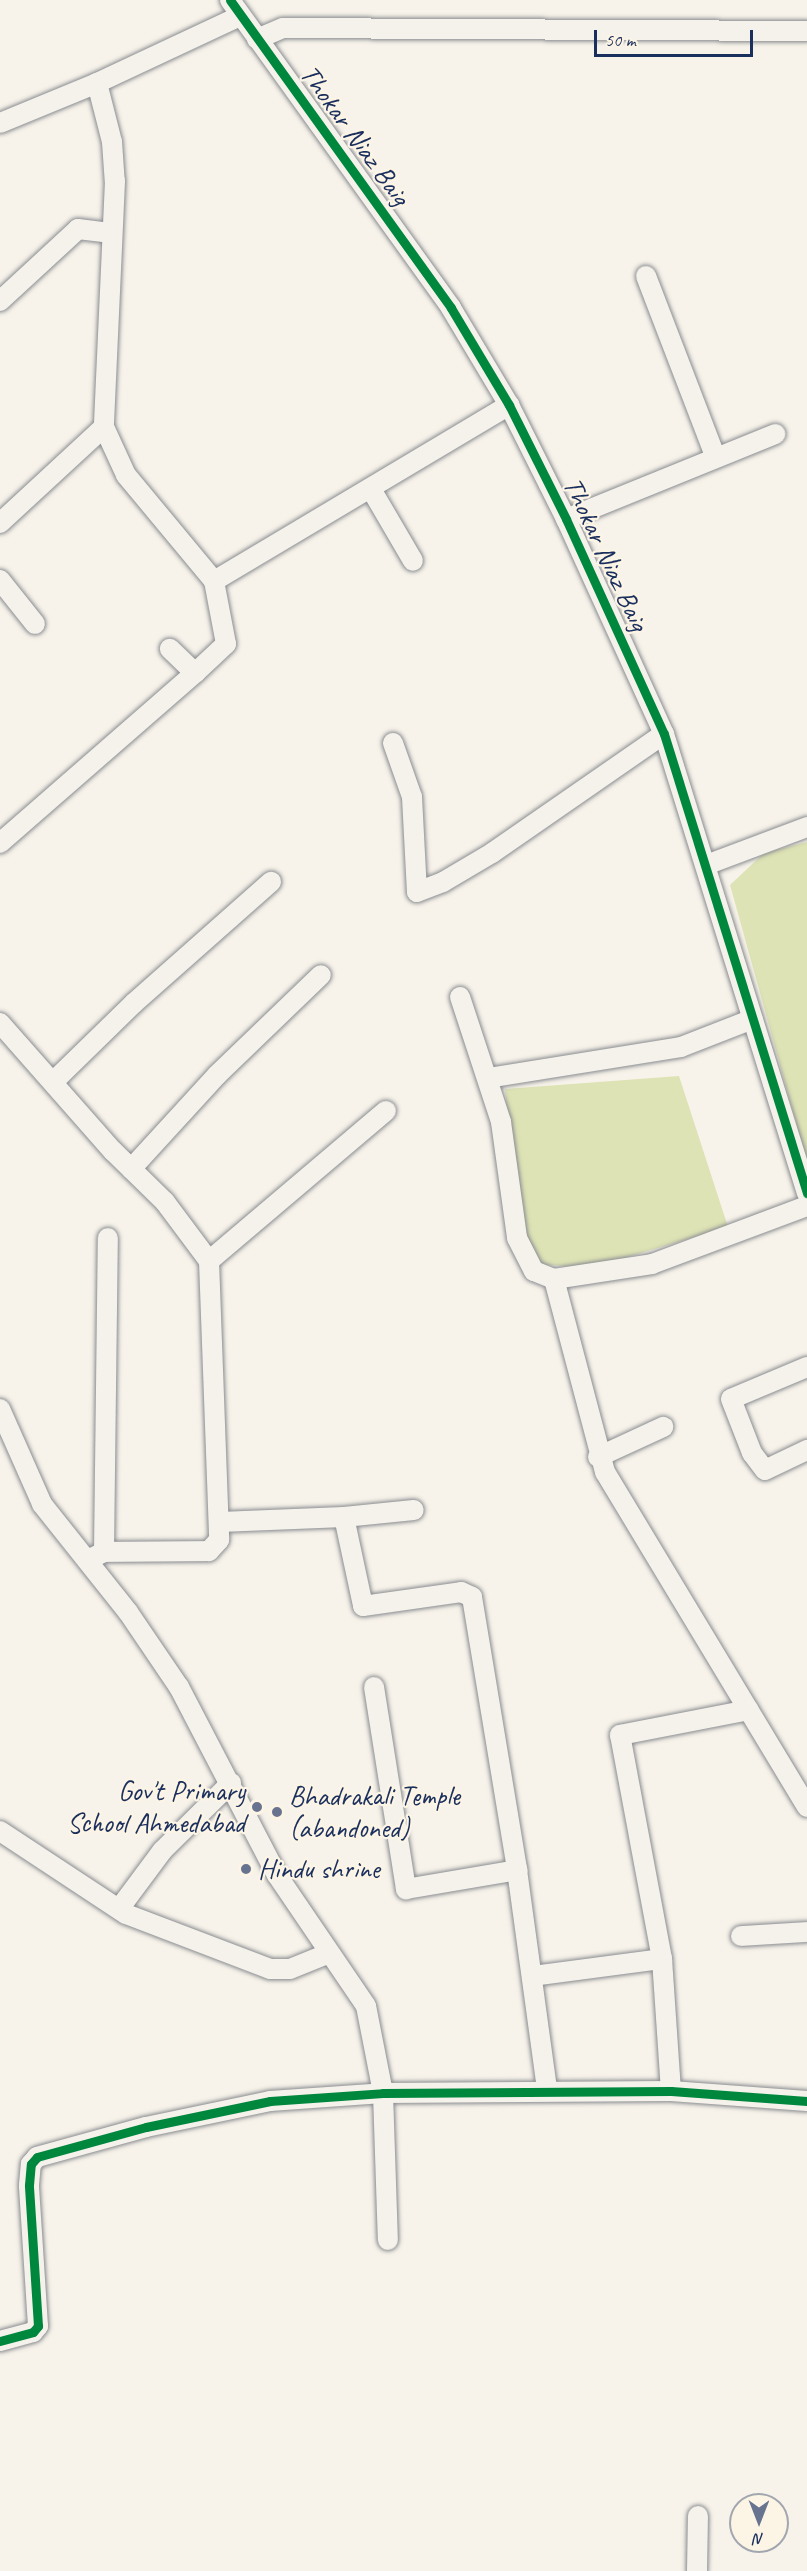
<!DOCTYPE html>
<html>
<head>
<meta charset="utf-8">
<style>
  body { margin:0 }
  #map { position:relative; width:807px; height:2571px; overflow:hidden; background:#f7f3ea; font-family:Caveat,sans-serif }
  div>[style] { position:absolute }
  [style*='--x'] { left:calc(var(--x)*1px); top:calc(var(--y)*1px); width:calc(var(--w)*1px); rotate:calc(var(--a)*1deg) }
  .green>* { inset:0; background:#dee3b5 }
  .roads { filter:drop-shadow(0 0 2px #8a8c91) drop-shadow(0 0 2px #8a8c91) }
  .minor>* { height:20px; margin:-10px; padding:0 10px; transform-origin:10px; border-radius:10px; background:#f5f2ec }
  .cycleway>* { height:9px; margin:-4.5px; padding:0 4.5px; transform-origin:4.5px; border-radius:4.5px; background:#00873e }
  .dots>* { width:16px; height:16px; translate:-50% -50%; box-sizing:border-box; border:3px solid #fcf5e5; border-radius:50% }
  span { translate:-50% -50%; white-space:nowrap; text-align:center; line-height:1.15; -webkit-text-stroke:4.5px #fcf5e5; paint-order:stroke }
  .street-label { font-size:28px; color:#1b2f5e }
  .poi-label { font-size:28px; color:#1b2f5e }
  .right { translate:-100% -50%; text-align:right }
  .left { translate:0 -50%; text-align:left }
  .north { position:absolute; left:729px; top:2493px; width:60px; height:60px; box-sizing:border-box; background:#fcf5e5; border:2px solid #a2a6af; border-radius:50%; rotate:180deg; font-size:16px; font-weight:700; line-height:24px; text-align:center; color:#1b2f5e }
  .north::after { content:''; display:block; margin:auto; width:21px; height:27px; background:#68748f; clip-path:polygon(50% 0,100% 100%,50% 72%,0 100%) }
  .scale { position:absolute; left:594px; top:30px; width:159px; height:27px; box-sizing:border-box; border:3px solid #1b2f5e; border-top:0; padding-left:8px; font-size:18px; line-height:21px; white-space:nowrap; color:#1b2f5e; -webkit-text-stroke:4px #fcf5e5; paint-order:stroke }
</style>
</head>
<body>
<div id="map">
  <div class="green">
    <div style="clip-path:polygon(807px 842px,807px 1162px,730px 885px,764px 853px)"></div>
    <div style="clip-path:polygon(679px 1076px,728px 1227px,591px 1268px,535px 1264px,519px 1235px,505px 1089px)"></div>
  </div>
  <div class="roads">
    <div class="minor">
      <div style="--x:230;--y:0;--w:379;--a:54.3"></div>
      <div style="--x:451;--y:308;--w:113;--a:59.1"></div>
      <div style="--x:509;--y:405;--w:127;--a:63.4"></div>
      <div style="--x:566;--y:519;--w:236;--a:65.5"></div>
      <div style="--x:664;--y:734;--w:481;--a:72.7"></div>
      <div style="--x:257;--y:39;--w:28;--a:-23"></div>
      <div style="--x:283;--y:28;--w:524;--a:0.33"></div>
      <div style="--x:97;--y:83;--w:61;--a:75.7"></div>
      <div style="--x:112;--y:142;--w:39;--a:86"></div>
      <div style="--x:115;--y:181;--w:246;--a:92.6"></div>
      <div style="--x:104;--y:427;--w:53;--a:65.4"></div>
      <div style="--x:126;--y:475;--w:138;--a:50.3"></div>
      <div style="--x:214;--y:581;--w:64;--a:79.2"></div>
      <div style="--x:226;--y:644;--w:42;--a:136.9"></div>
      <div style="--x:195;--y:673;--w:35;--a:-136"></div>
      <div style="--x:0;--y:123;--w:105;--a:-22.4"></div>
      <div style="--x:97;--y:83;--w:158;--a:-25.1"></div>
      <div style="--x:646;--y:276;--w:193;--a:69"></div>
      <div style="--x:0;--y:301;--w:106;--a:-42.7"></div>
      <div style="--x:78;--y:229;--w:34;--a:7"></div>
      <div style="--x:371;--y:489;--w:83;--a:59.7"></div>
      <div style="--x:566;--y:519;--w:226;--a:-22.1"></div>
      <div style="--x:0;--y:523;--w:142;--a:-42.7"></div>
      <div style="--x:0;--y:580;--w:56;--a:51.5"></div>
      <div style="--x:214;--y:581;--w:344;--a:-30.8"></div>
      <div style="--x:393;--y:743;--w:57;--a:70.6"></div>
      <div style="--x:412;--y:797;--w:95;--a:87"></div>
      <div style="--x:417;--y:892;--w:28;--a:-21"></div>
      <div style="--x:443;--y:882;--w:57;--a:-30.6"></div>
      <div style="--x:492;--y:853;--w:209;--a:-34.7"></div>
      <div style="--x:0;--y:843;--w:259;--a:-41.1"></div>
      <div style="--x:706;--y:865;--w:108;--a:-20.6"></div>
      <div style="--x:460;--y:997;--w:132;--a:71.8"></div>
      <div style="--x:501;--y:1122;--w:117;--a:82.1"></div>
      <div style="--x:517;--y:1238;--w:37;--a:63"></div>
      <div style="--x:534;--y:1271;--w:22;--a:22"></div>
      <div style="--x:554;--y:1279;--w:99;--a:-8.7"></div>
      <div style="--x:652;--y:1264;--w:165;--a:-20.5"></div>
      <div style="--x:0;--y:1023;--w:171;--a:48.6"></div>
      <div style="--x:113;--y:1151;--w:73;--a:44.4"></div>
      <div style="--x:165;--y:1202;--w:74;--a:53.3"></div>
      <div style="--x:209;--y:1261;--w:279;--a:87.9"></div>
      <div style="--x:219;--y:1540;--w:15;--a:132"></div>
      <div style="--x:209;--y:1551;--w:105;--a:179.5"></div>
      <div style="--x:488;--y:1078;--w:195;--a:-9.1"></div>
      <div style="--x:681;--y:1047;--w:77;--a:-21.3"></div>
      <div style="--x:53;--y:1082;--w:113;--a:-44.3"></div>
      <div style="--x:134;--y:1003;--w:183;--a:-41.5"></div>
      <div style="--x:131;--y:1169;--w:127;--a:-47.5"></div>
      <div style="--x:217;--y:1075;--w:144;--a:-43.9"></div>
      <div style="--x:209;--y:1261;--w:232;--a:-40.3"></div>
      <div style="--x:554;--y:1279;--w:200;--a:75.2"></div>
      <div style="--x:605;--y:1472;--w:391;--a:58.9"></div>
      <div style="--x:807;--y:1367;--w:82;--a:157.2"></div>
      <div style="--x:731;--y:1399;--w:58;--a:68.7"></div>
      <div style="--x:752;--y:1453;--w:21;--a:53"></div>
      <div style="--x:765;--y:1470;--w:47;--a:-25.5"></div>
      <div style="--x:0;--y:1409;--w:104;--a:66.1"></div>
      <div style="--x:42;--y:1504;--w:138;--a:51.5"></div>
      <div style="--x:128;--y:1612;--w:91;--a:55.8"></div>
      <div style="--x:179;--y:1687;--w:212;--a:62.5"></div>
      <div style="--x:277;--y:1875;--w:158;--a:55.8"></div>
      <div style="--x:366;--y:2006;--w:89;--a:78.9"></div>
      <div style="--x:383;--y:2093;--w:147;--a:88.1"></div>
      <div style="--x:598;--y:1457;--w:72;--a:-24.8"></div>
      <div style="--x:344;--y:1517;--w:91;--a:77.9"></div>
      <div style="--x:363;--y:1606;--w:99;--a:-8.1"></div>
      <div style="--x:461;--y:1592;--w:12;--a:24"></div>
      <div style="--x:472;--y:1597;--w:277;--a:80.6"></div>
      <div style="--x:517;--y:1870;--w:222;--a:82.2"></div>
      <div style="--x:220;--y:1522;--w:124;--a:-2.3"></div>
      <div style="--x:344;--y:1517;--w:70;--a:-5.7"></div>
      <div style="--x:92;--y:1558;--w:13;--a:-27"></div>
      <div style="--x:104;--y:1552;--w:314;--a:-89.3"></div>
      <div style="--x:374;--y:1687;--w:205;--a:81"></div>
      <div style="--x:406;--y:1889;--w:113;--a:-9.7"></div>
      <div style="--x:0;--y:1831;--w:151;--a:33.4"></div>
      <div style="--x:126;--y:1914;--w:154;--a:20.9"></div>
      <div style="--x:270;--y:1969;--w:20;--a:0"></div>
      <div style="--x:290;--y:1969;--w:40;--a:-22"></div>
      <div style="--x:119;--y:1909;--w:72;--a:-53.4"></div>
      <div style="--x:162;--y:1851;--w:97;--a:-44.6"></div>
      <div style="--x:741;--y:1936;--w:66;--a:-3.5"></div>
      <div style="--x:662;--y:1959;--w:132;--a:86.1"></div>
      <div style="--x:532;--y:1976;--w:131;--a:-7.5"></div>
      <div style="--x:662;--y:1959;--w:228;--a:-100.6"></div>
      <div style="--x:620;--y:1735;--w:131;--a:-11"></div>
      <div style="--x:0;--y:2341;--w:34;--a:-15"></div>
      <div style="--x:33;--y:2332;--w:8;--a:-50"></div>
      <div style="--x:38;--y:2326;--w:141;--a:-93.7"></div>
      <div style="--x:29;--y:2185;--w:21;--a:-85"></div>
      <div style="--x:31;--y:2164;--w:9;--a:-49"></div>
      <div style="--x:37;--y:2157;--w:113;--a:-15.4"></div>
      <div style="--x:146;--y:2127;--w:127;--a:-11.8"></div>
      <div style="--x:270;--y:2101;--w:113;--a:-4"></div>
      <div style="--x:383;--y:2093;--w:288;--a:-0.4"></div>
      <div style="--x:671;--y:2091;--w:136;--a:4.2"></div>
      <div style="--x:697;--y:2571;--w:55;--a:-89"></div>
    </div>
  </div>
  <div class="cycleway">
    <div style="--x:230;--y:0;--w:379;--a:54.3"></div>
    <div style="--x:451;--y:308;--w:113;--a:59.1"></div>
    <div style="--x:509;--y:405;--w:127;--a:63.4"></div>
    <div style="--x:566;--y:519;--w:236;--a:65.5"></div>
    <div style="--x:664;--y:734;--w:481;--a:72.7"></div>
    <div style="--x:0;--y:2341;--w:34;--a:-15"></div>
    <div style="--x:33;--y:2332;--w:8;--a:-50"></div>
    <div style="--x:38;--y:2326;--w:141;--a:-93.7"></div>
    <div style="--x:29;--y:2185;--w:21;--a:-85"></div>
    <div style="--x:31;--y:2164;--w:9;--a:-49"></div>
    <div style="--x:37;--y:2157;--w:113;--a:-15.4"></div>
    <div style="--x:146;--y:2127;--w:127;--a:-11.8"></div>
    <div style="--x:270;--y:2101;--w:113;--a:-4"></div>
    <div style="--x:383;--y:2093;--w:288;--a:-0.4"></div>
    <div style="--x:671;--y:2091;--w:136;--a:4.2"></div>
  </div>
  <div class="dots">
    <div style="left:257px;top:1807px;background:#68748f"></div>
    <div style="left:277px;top:1812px;background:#68748f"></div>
    <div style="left:246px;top:1869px;background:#68748f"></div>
  </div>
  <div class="street-label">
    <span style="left:355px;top:135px;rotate:54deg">Thokar Niaz Baig</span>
    <span style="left:606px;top:554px;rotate:65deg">Thokar Niaz Baig</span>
  </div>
  <div class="poi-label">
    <span class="right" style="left:245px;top:1807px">Gov't Primary<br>School Ahmedabad</span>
    <span class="left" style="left:289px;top:1812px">Bhadrakali Temple<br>(abandoned)</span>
    <span class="left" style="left:258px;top:1869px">Hindu shrine</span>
  </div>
  <div class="north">N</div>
  <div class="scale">50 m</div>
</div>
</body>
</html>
